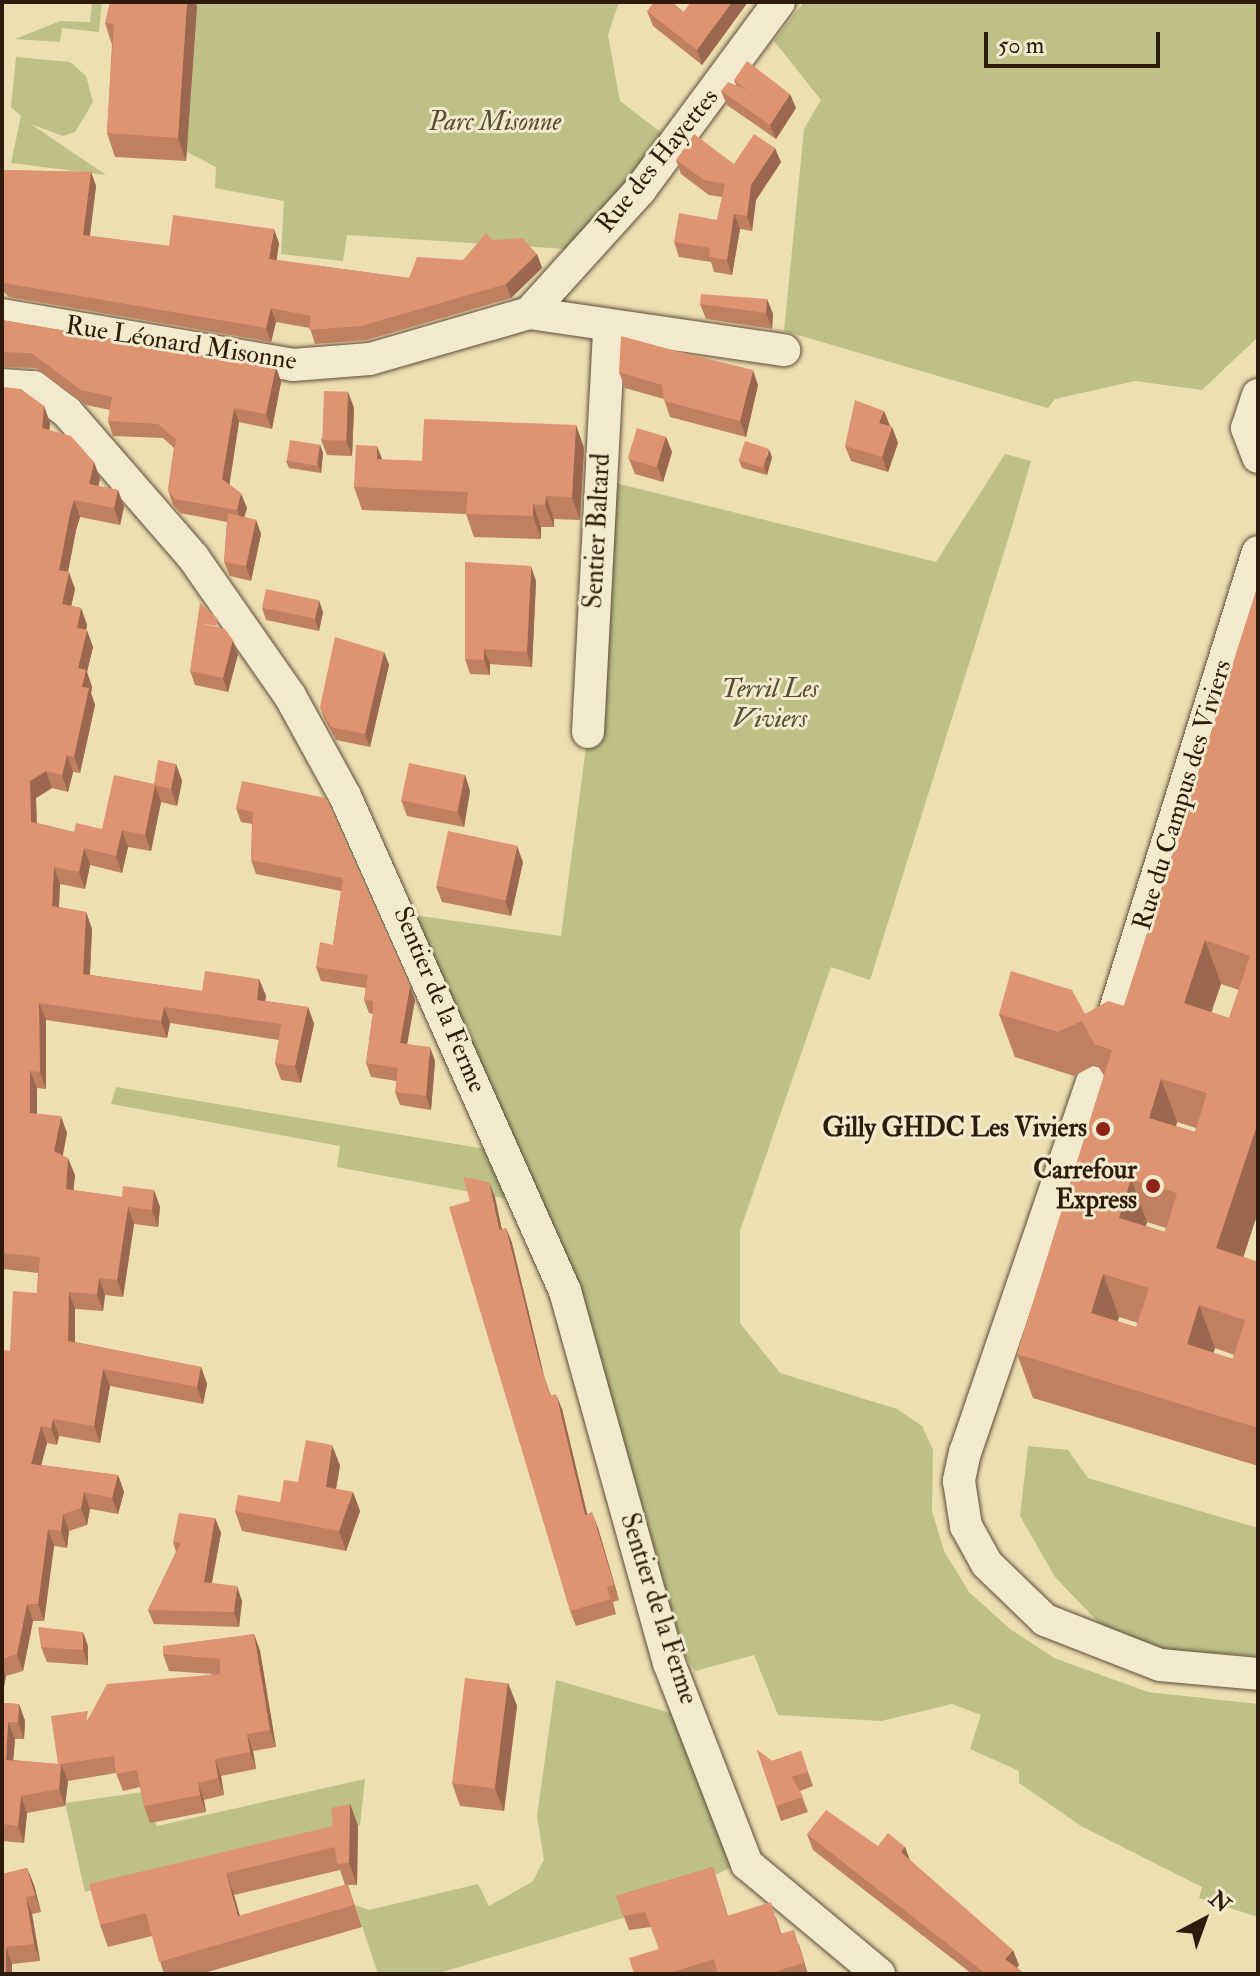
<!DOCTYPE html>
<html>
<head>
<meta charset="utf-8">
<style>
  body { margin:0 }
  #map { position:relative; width:1260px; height:1976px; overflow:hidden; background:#eddfb2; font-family:"IM FELL Double Pica",serif }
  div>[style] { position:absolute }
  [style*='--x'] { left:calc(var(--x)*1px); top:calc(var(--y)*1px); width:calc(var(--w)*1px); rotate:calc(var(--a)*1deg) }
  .green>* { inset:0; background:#bec088 }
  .roads { filter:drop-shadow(0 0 2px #5e4c36) drop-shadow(0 0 2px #5e4c36) }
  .minor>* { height:32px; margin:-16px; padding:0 16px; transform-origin:16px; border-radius:16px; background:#f3eacd }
  .wall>* { inset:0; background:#bf7f61 }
  .shaded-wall>* { inset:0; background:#9b684f }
  .building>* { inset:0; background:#de9471; transform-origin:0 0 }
  .dots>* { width:22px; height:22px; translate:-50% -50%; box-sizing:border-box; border:4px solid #f3eacd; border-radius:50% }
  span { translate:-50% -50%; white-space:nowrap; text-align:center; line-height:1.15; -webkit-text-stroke:6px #f3eacd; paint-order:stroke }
  .park-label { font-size:26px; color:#594d31; font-style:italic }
  .street-label { font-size:26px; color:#2e1b0c }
  .poi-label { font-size:26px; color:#2e1b0c; font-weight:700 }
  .right { translate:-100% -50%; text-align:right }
  .frame { position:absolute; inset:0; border:4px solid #2e1b0c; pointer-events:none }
  .north { position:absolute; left:1164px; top:1880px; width:80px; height:80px; -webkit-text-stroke:6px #f3eacd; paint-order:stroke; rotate:41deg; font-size:22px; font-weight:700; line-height:32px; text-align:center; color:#2e1b0c }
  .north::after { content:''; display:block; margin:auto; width:28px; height:36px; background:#2e1b0c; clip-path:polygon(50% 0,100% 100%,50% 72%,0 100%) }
  .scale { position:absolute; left:984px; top:32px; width:176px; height:36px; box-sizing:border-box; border:4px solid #2e1b0c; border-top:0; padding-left:10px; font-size:24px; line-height:28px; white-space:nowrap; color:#2e1b0c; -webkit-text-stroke:6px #f3eacd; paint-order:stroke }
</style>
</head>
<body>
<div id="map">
  <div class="green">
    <div style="clip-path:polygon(92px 2px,102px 2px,99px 32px,62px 28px,60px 42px,15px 39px,60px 21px,90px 22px)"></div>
    <div style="clip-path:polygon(168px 2px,619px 2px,608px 35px,620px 101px,667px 137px,566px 249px,347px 235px,343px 261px,281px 254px,284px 201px,215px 188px,216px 167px,187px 152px)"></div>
    <div style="clip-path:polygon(804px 2px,1258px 2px,1258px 337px,1202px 390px,1135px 381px,1055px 399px,1048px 408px,784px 331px,804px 129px,821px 100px,774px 41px)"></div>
    <div style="clip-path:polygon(16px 57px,70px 62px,86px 76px,93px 102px,75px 132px,63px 136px,31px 124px,106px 175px,11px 163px,21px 116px,11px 107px)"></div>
    <div style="clip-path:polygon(1005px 454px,1031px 461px,1010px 533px,870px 980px,831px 967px,740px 1231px,740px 1323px,780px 1373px,897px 1409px,922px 1426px,933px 1450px,932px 1511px,944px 1551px,969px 1592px,1010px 1629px,1054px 1658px,1148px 1692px,1258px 1704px,1258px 1917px,1199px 1898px,1202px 1887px,1081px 1826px,1019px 1783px,1019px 1771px,970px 1749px,981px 1715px,952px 1704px,881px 1721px,778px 1715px,754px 1655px,695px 1671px,678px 1644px,413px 915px,561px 936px,588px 732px,607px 481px,936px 562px)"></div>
    <div style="clip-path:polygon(116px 1087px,497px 1151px,518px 1201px,337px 1167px,340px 1146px,111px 1104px)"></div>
    <div style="clip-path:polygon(1028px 1446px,1068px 1450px,1088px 1478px,1258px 1528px,1258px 1656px,1122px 1647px,1055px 1577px,1020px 1516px)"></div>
    <div style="clip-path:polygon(556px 1680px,681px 1716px,734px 1866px,626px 1917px,436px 1974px,378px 1974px,355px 1905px,369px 1910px,478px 1884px,489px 1906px,532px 1882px,544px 1860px,537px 1816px)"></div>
    <div style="clip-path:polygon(365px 1779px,360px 1825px,85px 1892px,65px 1803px,143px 1792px,157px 1826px)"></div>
  </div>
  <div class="roads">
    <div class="minor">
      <div style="--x:529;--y:313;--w:166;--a:-47.9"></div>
      <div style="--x:640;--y:190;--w:234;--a:-53.5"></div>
      <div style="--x:2;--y:315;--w:295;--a:9.7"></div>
      <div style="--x:293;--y:365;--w:77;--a:-4.5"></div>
      <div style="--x:370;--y:359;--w:166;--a:-16.1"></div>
      <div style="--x:529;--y:313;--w:258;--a:8.3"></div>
      <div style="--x:2;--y:385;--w:32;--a:4"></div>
      <div style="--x:34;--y:387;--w:41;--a:37.1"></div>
      <div style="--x:67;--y:412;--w:192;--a:49"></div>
      <div style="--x:193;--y:557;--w:169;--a:55.1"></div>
      <div style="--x:290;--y:696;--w:114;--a:61.2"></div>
      <div style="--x:345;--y:796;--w:542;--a:66.04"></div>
      <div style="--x:565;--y:1291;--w:386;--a:74.4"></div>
      <div style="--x:669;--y:1663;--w:216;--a:68.8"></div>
      <div style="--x:747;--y:1864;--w:172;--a:39.8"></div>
      <div style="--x:1258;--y:395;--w:35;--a:108"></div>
      <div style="--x:1247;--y:428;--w:31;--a:69"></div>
      <div style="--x:588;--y:732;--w:403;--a:-87"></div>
      <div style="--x:1106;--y:1039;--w:510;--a:-72.67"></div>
      <div style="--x:1092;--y:1082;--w:391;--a:108.9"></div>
      <div style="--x:965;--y:1452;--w:30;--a:102"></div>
      <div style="--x:959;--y:1481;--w:46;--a:81.2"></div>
      <div style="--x:966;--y:1526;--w:43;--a:61.1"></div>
      <div style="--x:987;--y:1564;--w:81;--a:44"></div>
      <div style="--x:1045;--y:1620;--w:123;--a:21.4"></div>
      <div style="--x:1160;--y:1665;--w:98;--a:5.2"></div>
    </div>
  </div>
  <div class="wall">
    <div style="clip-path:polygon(691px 2px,748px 2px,702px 65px,653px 26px,647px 11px,684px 12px)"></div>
    <div style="clip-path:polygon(197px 6px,186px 161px,115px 157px,107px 133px,112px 45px,105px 23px)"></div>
    <div style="clip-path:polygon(734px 80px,796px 108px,776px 139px,727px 105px,721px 91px,736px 85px)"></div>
    <div style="clip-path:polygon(676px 160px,734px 164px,781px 162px,756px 200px,752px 231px,740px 229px,732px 275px,714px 272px,711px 262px,679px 257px,674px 242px,717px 220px,722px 197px,709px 195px,681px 174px)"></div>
    <div style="clip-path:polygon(2px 170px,91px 172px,96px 186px,90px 236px,169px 246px,279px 243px,276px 260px,409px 278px,463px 260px,493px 240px,537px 254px,542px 268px,511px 298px,367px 340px,315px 344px,310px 328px,276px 322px,271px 342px,9px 297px,2px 290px)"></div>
    <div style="clip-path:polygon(767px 299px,773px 314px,772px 329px,706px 319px,700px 304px)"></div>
    <div style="clip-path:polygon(2px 320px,276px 367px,281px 382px,272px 429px,239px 422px,229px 484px,247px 508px,244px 517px,256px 520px,261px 534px,251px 581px,230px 576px,224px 562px,227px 522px,180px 513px,173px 505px,168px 490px,174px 448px,163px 438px,113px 436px,108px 421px,110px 410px,86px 405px,36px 368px,2px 367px)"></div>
    <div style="clip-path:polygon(619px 372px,758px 385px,746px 437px,670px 417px,664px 399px,625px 388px)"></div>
    <div style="clip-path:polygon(2px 387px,44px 406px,50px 423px,49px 430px,94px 462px,100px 479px,98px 486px,118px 490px,124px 507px,120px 525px,80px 517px,76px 530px,68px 572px,75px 589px,71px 606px,81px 608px,87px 625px,86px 630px,93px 647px,87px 672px,92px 687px,91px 693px,95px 705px,80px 773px,73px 772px,68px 792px,52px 788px,36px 798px,37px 823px,74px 832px,102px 829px,176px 764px,182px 781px,177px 806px,161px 802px,151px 851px,128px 847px,122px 873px,90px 865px,85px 889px,60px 884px,59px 907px,86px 912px,92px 929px,90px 975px,202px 991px,259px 979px,266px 996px,265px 1001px,308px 1007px,314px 1024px,301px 1083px,281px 1080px,275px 1063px,279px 1040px,170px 1023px,167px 1038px,46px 1020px,46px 1089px,37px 1088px,37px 1114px,67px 1133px,63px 1155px,75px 1175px,73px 1190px,122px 1197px,154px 1190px,160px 1207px,158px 1227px,134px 1224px,123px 1297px,105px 1295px,103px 1311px,75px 1309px,75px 1342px,201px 1367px,207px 1384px,203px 1404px,110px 1386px,100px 1443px,59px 1436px,57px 1445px,47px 1443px,41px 1465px,118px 1475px,124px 1492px,118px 1514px,90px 1509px,87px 1525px,69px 1531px,67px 1548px,54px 1546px,44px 1621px,33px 1621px,23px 1671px,6px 1676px,2px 1698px,2px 1350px,10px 1351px,37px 1293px,38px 1273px,2px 1269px)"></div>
    <div style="clip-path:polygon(348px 392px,354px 408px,352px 456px,327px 455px,321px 440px)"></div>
    <div style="clip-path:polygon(884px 411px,890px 426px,892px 427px,898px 443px,888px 472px,851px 461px,845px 446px)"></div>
    <div style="clip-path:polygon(576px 425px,584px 448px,580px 520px,554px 519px,554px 527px,541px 527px,541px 539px,474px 537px,466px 514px,362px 510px,354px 487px,382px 460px,422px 461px)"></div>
    <div style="clip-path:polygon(666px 437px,672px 452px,663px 482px,635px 474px,629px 459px)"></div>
    <div style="clip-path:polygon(320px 445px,323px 453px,321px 473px,289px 468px,286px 461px)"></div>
    <div style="clip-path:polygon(772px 457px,767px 475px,742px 468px,739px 460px)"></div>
    <div style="clip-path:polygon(536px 581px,532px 667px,490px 664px,490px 675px,470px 674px,465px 659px)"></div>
    <div style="clip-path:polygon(evenodd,1258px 585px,1258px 1212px,1243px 1257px,1258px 1262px,1258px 1466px,1033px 1398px,1017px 1354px,1104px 1076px,1097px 1064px,1074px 1076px,1015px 1057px,999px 1014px,1085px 1014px,1124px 1006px,1258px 585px,1221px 984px,1239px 990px,1229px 1018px,1211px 1012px,1221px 984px,1258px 585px,1177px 1122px,1196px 1128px,1195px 1132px,1176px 1126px,1177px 1122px,1258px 585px,1147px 1222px,1166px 1228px,1165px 1232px,1146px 1226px,1147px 1222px,1258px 585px,1119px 1317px,1138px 1323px,1136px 1327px,1117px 1321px,1119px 1317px,1258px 585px,1215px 1348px,1234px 1355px,1233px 1359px,1213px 1353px,1215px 1348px)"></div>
    <div style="clip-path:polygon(262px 608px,323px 612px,319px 631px,266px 620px)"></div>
    <div style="clip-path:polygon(221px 628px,238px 654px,228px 692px,195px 685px,190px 671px)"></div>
    <div style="clip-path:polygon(384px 652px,389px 665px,370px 747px,336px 740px,325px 720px,320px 707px)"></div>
    <div style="clip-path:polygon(465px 775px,470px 791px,464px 827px,407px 816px,401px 800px)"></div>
    <div style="clip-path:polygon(326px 798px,415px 1000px,407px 1044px,435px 1061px,431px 1110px,400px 1105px,395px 1092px,397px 1081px,371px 1077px,366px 1063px,373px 1014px,369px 1013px,364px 1000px,366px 988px,321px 981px,316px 967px,333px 945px,341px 891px,256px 874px,251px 860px,252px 824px,241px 822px,236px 808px)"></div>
    <div style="clip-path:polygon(523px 862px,511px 916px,442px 902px,436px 886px)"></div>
    <div style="clip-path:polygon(495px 1197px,502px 1230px,506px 1228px,512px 1243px,544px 1376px,551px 1396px,562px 1409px,587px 1514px,598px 1528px,619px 1600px,613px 1602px,616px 1614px,576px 1626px,570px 1611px)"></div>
    <div style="clip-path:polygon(340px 1465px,336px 1489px,353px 1492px,360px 1511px,346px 1551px,242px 1531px,235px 1511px,280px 1502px,298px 1482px)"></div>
    <div style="clip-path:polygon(215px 1518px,221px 1533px,212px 1583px,242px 1601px,239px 1627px,154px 1624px,148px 1610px,176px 1552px,173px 1542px)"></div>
    <div style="clip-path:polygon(254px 1634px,260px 1651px,276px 1747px,253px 1751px,256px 1769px,221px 1776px,224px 1795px,204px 1800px,206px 1812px,150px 1823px,144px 1806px,140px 1787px,123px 1791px,116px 1773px,68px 1781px,65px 1806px,27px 1813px,24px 1843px,2px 1841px,2px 1843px,2px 1703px,19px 1704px,25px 1721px,24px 1739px,15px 1739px,13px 1760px,58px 1764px,90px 1716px,213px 1674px,169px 1671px,163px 1654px)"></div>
    <div style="clip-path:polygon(88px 1646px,88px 1665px,47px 1662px,41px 1647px)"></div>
    <div style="clip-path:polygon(508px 1683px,517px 1706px,504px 1811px,460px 1806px,452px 1783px)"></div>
    <div style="clip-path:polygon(757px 1750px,772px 1761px,801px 1751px,813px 1786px,800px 1791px,808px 1812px,781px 1821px)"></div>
    <div style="clip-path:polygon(evenodd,350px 1804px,358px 1826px,357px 1885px,348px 1885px,362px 1927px,201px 1974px,164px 1974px,152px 1936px,108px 1947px,100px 1925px,333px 1826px,350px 1804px,340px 1870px,345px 1885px,240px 1916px,234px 1895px,340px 1870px)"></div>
    <div style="clip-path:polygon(807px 1834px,878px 1846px,905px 1847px,910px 1860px,1019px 1965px,1017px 1968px,1025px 1974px,972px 1974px,813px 1850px)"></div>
    <div style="clip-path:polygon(713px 1867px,728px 1916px,776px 1917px,781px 1933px,799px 1944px,808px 1974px,634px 1974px,659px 1949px,651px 1927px,629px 1930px,616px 1896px)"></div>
    <div style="clip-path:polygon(27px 1868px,34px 1885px,41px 1912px,32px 1914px,40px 1961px,12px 1964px,12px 1974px,2px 1974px,2px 1874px)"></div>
  </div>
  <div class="shaded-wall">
    <div style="clip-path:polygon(187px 2px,195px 2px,197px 6px,186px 161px,178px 138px)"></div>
    <div style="clip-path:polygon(732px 2px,748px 2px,702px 65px,697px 50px)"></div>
    <div style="clip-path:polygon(790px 94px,796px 108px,776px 139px,770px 125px)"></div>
    <div style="clip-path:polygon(775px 148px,781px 162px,756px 200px,752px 231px,747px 216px,751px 185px)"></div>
    <div style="clip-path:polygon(91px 172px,96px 186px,88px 249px,83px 235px)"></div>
    <div style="clip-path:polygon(734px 214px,740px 229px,732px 275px,727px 260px)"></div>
    <div style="clip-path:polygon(274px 229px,279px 243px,275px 273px,269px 259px)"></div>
    <div style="clip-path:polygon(537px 254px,542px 268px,511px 298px,506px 284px)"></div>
    <div style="clip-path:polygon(767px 299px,773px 314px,772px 329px,766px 313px)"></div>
    <div style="clip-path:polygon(271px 308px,276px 322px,271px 342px,266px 328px)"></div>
    <div style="clip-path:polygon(276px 367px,281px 382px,272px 429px,266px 414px)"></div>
    <div style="clip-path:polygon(753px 370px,758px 385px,746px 437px,740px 421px)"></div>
    <div style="clip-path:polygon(348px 392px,354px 408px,352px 456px,346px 441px)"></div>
    <div style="clip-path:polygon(44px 406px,50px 423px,48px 445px,42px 428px)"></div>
    <div style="clip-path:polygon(234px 408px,239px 422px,228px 494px,222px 479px)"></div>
    <div style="clip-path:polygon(884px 411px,890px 426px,879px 423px)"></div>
    <div style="clip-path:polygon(576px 425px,584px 448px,580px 520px,572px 497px)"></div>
    <div style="clip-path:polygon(892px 427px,898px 443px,888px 472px,882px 457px)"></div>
    <div style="clip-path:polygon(666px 437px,672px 452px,663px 482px,657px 466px)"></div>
    <div style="clip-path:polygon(320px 445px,323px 453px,321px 473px,318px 465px)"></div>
    <div style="clip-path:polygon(377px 446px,386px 469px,377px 459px)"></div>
    <div style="clip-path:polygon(769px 449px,772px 457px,767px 475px,764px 467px)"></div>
    <div style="clip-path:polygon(94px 462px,100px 479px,95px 501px,89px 484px)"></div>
    <div style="clip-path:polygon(118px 490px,124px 507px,120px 525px,114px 508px)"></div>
    <div style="clip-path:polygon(241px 493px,247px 508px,242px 525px,237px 510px)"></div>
    <div style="clip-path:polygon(546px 496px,554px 519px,554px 527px,545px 505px)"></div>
    <div style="clip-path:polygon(74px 500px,80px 517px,76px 530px,65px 587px,59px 570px,70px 513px)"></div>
    <div style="clip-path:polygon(533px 504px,541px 527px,541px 539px,533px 516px)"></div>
    <div style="clip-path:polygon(256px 520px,261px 534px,251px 581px,246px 566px)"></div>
    <div style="clip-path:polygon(531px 566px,536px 581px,532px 667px,527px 652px)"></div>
    <div style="clip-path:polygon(69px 572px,75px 589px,68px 621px,62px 604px)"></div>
    <div style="clip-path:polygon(319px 600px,323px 612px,319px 631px,315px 619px)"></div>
    <div style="clip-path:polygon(81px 608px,87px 625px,83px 645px,77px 628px)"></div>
    <div style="clip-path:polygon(87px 630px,93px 647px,87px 672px,92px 687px,91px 693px,95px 705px,80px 773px,74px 757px,82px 687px,78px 668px)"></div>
    <div style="clip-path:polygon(233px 640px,238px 654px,228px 692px,223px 678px)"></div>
    <div style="clip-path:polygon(484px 649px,490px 664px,490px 675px,484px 660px)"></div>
    <div style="clip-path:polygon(384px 652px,389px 665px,370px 747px,365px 734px)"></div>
    <div style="clip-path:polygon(67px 755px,73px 772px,68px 792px,62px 775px)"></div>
    <div style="clip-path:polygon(176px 764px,182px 781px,177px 806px,171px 789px)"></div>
    <div style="clip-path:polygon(46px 771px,52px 788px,36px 798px,37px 839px,31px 822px,30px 781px)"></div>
    <div style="clip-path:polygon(465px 775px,470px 791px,464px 827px,458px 812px)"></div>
    <div style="clip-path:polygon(155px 785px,161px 802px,151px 851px,145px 835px)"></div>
    <div style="clip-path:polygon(122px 830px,128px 847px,122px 873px,116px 856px)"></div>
    <div style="clip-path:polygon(517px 846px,523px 862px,511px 916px,505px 901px)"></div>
    <div style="clip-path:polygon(84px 848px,90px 865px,85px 889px,79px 872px)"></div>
    <div style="clip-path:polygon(54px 867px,60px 884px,58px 923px,52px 906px)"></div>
    <div style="clip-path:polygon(86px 912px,92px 929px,89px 991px,83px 974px)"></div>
    <div style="clip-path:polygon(1205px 940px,1221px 984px,1200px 1046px,1184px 1003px)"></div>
    <div style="clip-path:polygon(259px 979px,266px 996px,263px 1017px,257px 1000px)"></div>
    <div style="clip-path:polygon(410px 986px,415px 1000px,405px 1056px,400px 1043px)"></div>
    <div style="clip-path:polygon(39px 1003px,46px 1020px,46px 1089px,40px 1072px)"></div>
    <div style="clip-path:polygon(164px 1007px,170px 1023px,167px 1038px,161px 1021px)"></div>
    <div style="clip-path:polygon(308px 1007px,314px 1024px,301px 1083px,295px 1066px)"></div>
    <div style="clip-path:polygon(430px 1047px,435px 1061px,431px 1110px,426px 1096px)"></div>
    <div style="clip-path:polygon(30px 1071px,37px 1088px,37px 1130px,30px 1113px)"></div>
    <div style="clip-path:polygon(1161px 1079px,1177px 1122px,1165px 1161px,1149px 1118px)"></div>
    <div style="clip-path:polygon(61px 1116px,67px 1133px,60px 1168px,54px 1151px)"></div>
    <div style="clip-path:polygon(1258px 1122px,1258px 1212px,1232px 1292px,1216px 1248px)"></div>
    <div style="clip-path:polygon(68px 1158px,75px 1175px,72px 1206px,66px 1189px)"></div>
    <div style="clip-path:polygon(1131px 1179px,1147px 1222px,1135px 1261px,1119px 1218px)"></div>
    <div style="clip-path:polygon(489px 1182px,495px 1197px,505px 1245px,499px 1230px)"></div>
    <div style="clip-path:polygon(154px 1190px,160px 1207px,158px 1227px,152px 1210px)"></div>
    <div style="clip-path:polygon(128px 1207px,134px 1224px,123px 1297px,117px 1280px)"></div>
    <div style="clip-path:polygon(506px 1228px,512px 1243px,544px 1376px,555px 1411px,539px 1361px)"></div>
    <div style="clip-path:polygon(1103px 1274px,1119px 1317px,1107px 1356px,1091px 1313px)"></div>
    <div style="clip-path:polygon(99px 1278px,105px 1295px,103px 1311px,97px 1294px)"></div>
    <div style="clip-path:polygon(69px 1292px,75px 1309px,75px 1358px,68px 1341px)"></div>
    <div style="clip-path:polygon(1199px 1305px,1215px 1348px,1203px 1388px,1187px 1344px)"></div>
    <div style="clip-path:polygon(201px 1367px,207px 1384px,203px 1404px,197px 1387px)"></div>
    <div style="clip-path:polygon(103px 1369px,110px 1386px,100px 1443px,94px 1426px)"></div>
    <div style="clip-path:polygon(556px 1394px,562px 1409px,591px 1530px,585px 1515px)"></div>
    <div style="clip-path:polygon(53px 1419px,59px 1436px,57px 1445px,51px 1428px)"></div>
    <div style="clip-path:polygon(41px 1426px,47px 1443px,37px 1481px,31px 1464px)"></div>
    <div style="clip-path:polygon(332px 1445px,340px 1465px,333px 1507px,326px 1487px)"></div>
    <div style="clip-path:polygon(118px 1475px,124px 1492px,118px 1514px,112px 1498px)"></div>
    <div style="clip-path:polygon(84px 1492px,90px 1509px,87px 1525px,81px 1508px)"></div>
    <div style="clip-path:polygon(353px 1492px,360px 1511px,346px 1551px,339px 1531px)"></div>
    <div style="clip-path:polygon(592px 1512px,598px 1528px,619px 1600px,614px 1585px)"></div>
    <div style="clip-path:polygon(63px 1514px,69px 1531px,67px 1548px,61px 1531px)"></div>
    <div style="clip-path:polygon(215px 1518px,221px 1533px,209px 1596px,204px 1582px)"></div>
    <div style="clip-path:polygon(48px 1529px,54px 1546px,44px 1621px,38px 1604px)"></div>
    <div style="clip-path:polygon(237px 1586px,242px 1601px,239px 1627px,234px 1612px)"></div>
    <div style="clip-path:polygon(27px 1604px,33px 1621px,23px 1671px,17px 1654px)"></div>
    <div style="clip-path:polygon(83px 1632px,88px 1646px,88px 1665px,83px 1650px)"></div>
    <div style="clip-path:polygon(254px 1634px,260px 1651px,276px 1747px,270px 1730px)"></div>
    <div style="clip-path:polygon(2px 1664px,6px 1676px,2px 1698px)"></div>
    <div style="clip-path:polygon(508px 1683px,517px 1706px,504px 1811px,495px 1788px)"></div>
    <div style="clip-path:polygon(19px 1704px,25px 1721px,24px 1739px,18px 1722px)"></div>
    <div style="clip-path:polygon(8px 1722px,15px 1739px,12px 1776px,6px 1760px)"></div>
    <div style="clip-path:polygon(247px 1734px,253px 1751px,256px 1769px,250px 1752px)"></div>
    <div style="clip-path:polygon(215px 1759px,221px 1776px,224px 1795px,218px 1778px)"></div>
    <div style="clip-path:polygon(61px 1764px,68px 1781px,65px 1806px,59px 1789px)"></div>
    <div style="clip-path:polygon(198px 1783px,204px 1800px,206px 1812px,200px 1795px)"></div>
    <div style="clip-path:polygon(21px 1796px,27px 1813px,24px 1843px,18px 1826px)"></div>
    <div style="clip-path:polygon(350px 1804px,358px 1826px,357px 1885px,349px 1863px)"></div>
    <div style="clip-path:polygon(905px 1847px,910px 1862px,901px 1852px)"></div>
    <div style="clip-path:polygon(27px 1868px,34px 1885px,41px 1912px,35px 1895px)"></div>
    <div style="clip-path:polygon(226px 1873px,234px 1895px,246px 1938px,238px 1916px)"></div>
    <div style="clip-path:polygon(26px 1897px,32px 1914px,40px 1961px,34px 1944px)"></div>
    <div style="clip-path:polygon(6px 1947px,12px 1964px,12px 1974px,6px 1974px)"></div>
    <div style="clip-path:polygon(1013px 1950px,1019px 1965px,1012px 1974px,1005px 1959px)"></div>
  </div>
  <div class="building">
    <div style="clip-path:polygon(110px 2px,187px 2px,178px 138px,107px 133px,114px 24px,105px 23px)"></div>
    <div style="clip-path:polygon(654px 2px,672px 2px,684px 12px,691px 2px,732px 2px,697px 50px,647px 11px)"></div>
    <div style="clip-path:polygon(747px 61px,790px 94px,770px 125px,721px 91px,728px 82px,747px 90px,734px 80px)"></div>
    <div style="clip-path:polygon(694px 134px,734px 164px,754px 134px,775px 148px,751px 185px,747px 216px,734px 214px,727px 260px,709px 257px,710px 248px,674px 242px,679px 213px,717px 220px,725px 184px,704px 180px,676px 160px)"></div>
    <div style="clip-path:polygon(2px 170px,91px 172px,83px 235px,169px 246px,173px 215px,274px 229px,269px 259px,409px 278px,417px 257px,463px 260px,486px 233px,493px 240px,522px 238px,537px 254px,506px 284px,361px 326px,309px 330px,311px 316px,271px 308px,266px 328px,4px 283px,2px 281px)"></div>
    <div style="clip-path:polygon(701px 294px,767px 299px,766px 313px,700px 304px)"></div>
    <div style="clip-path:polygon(2px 320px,276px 367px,266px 414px,234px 408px,222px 479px,241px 493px,237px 510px,175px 499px,168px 490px,176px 439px,158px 424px,108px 421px,112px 397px,81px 390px,31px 353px,2px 352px)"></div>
    <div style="clip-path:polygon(621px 336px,676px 351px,753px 370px,740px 421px,664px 401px,662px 385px,619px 372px)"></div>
    <div style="clip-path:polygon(2px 387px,21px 389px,44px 406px,42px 428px,71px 436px,94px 462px,89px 484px,118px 490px,114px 508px,74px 500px,70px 513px,59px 570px,69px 572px,62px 604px,81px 608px,77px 628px,87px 630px,78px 668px,86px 670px,82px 687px,89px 688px,74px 757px,67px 755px,62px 775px,46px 771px,30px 781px,31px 822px,74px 832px,76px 823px,102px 829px,114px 775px,154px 784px,158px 760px,176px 764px,171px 789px,155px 785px,145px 835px,122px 830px,116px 856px,84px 848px,79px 872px,54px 867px,52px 906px,86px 912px,83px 974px,202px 991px,205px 971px,259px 979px,257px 1000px,308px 1007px,295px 1066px,275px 1063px,281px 1024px,164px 1007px,161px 1021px,39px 1003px,40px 1072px,30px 1071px,30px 1113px,61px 1116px,54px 1151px,68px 1158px,66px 1189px,122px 1197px,123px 1186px,154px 1190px,152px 1210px,128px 1207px,117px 1280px,99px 1278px,97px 1294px,69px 1292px,68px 1341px,201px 1367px,197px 1387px,103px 1369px,94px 1426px,53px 1419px,51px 1428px,41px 1426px,31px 1464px,118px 1475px,112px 1498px,84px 1492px,81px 1508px,63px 1514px,61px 1531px,48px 1529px,38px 1604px,27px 1604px,17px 1654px,2px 1659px,2px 1350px,10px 1351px,13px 1291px,37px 1293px,40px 1257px,2px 1253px)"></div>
    <div style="left:324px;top:391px;width:24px;height:49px;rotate:2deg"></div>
    <div style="clip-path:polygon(855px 400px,884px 411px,879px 423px,892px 427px,882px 457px,845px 446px)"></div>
    <div style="clip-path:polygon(424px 419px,576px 425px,572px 497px,546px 496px,545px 505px,533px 504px,533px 516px,466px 514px,468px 492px,354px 487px,356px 445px,377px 446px,377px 459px,422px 461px)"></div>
    <div style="left:637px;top:428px;width:30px;height:32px;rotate:17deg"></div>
    <div style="left:290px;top:440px;width:30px;height:21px;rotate:9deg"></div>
    <div style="left:745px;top:441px;width:25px;height:20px;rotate:18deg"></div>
    <div style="clip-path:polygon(228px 513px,256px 520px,246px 566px,224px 562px)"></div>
    <div style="clip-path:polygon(465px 562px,531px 566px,527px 652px,484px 649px,484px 660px,465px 659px)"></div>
    <div style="clip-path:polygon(evenodd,1258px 585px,1258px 1122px,1216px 1248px,1258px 1262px,1258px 1428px,1017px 1354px,1112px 1050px,1094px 1044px,1082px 1021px,1058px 1032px,999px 1014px,1011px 971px,1072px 990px,1085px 1014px,1108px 1001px,1124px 1006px,1258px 585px,1205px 940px,1250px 956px,1229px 1018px,1184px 1003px,1205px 940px,1258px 585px,1161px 1079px,1207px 1093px,1195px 1132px,1149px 1118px,1161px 1079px,1258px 585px,1131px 1179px,1177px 1193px,1165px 1232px,1119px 1218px,1131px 1179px,1258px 585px,1103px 1274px,1149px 1288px,1136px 1327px,1091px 1313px,1103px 1274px,1258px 585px,1199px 1305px,1245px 1320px,1233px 1359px,1187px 1344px,1199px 1305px)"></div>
    <div style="left:266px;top:589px;width:54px;height:19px;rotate:12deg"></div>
    <div style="clip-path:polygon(200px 603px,218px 619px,216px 626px,200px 623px,225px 629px,233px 640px,223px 678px,190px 671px)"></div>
    <div style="clip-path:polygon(335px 637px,384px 652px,365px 734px,331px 727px,320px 707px)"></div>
    <div style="left:409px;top:763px;width:57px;height:38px;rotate:12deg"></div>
    <div style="clip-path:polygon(242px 781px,326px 798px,410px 986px,400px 1043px,430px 1047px,426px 1096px,395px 1092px,398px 1068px,366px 1063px,373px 1011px,373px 1001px,364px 1000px,368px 975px,316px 967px,320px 942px,333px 945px,343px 878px,251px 860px,253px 812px,236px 808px)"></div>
    <div style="left:448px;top:831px;width:71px;height:56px;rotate:12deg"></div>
    <div style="clip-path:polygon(463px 1177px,489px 1182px,499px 1230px,506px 1228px,539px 1361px,550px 1396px,556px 1394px,585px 1515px,592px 1512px,614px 1585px,607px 1587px,611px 1599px,570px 1611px,449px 1207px,470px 1201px)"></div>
    <div style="clip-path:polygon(306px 1440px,332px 1445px,326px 1487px,353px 1492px,339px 1531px,235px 1511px,238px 1495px,280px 1502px,284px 1480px,298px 1482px)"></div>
    <div style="clip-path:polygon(179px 1513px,215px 1518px,204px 1582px,237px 1586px,234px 1612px,148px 1610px,181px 1543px,173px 1542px)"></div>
    <div style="clip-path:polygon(38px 1627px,83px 1632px,83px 1650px,41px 1647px)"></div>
    <div style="clip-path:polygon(254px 1634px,270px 1730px,247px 1734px,250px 1752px,215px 1759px,218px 1778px,198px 1783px,200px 1795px,144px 1806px,137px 1770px,116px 1774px,114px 1756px,61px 1764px,59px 1789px,21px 1796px,18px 1826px,2px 1824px,2px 1703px,19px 1704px,18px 1722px,8px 1722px,6px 1760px,58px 1764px,51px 1716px,88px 1711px,86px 1723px,107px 1684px,220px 1674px,220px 1659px,163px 1654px,163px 1646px)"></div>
    <div style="left:465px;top:1678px;width:43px;height:106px;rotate:7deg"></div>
    <div style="clip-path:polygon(757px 1750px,772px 1761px,801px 1751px,808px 1772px,792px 1777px,803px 1797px,776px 1806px)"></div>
    <div style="clip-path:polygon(350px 1804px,349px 1863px,337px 1864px,335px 1847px,226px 1873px,238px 1916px,347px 1884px,354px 1905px,159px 1962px,146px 1913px,100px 1925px,89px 1884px,333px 1826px,331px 1808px)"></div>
    <div style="clip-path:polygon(826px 1810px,878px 1846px,888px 1833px,905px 1847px,901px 1852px,1013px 1950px,1005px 1959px,1025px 1974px,986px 1974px,807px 1834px)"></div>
    <div style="clip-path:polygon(713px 1867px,727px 1916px,771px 1902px,780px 1934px,794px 1930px,804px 1963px,777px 1971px,777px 1974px,718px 1974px,714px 1959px,667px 1974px,634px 1974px,629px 1958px,659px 1949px,645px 1912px,623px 1916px,616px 1896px)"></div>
    <div style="clip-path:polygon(27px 1868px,35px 1895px,26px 1897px,34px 1944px,6px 1947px,6px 1974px,2px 1974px,2px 1874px)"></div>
  </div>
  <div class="dots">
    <div style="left:1103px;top:1129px;background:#8f2418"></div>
    <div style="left:1153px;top:1186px;background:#8f2418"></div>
  </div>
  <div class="park-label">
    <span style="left:495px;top:123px">Parc Misonne</span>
    <span style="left:770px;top:705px">Terril Les<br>Viviers</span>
  </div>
  <div class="street-label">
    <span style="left:658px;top:161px;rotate:-51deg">Rue des Hayettes</span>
    <span style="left:181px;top:344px;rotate:9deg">Rue Léonard Misonne</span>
    <span style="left:598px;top:531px;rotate:-87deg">Sentier Baltard</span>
    <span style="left:1183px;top:795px;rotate:-73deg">Rue du Campus des Viviers</span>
    <span style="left:439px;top:1000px;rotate:67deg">Sentier de la Ferme</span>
    <span style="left:658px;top:1609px;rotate:72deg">Sentier de la Ferme</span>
  </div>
  <div class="poi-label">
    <span class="right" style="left:1087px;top:1129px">Gilly GHDC Les Viviers</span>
    <span class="right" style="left:1137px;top:1186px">Carrefour<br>Express</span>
  </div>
  <div class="frame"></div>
  <div class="north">N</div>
  <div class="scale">50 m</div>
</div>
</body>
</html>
